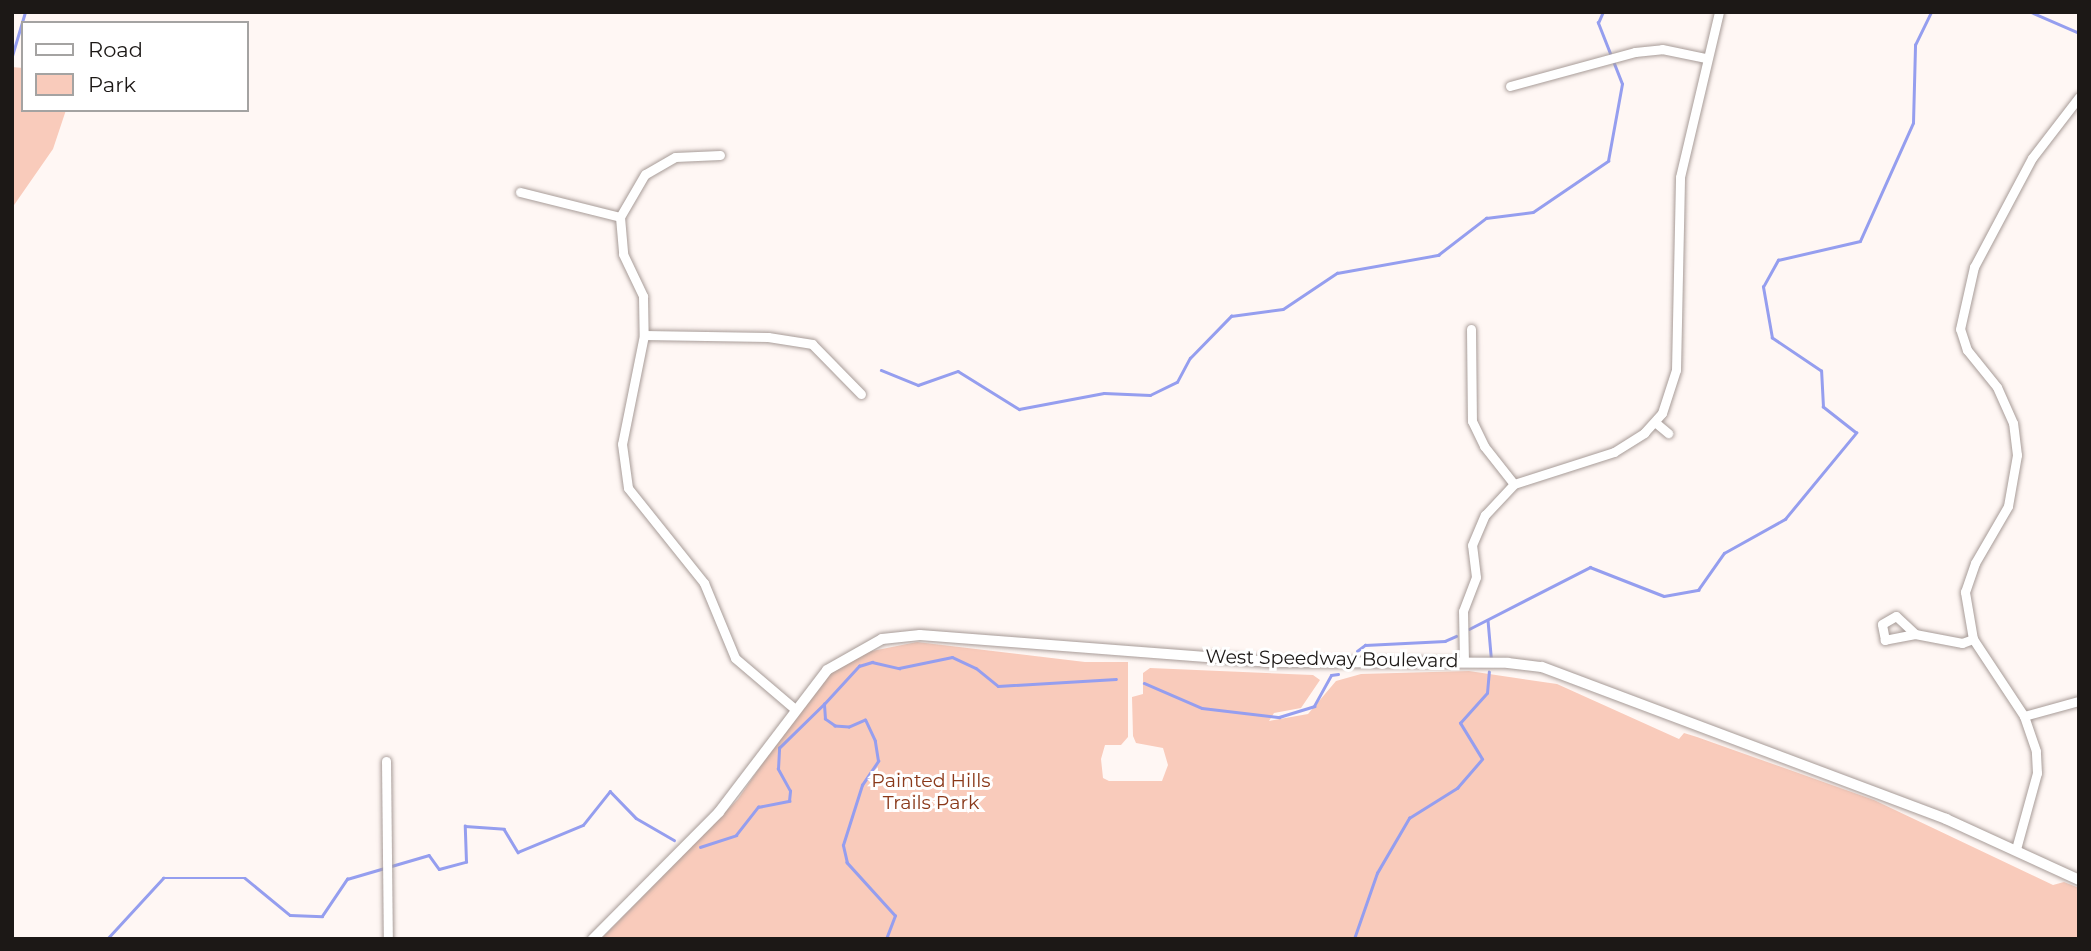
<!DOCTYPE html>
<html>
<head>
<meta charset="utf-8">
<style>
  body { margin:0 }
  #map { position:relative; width:2091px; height:951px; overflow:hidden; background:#fff7f4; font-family:Montserrat,sans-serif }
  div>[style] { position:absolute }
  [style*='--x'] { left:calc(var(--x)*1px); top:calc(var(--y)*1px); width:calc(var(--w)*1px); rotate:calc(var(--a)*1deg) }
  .green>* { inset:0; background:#f9cbbb }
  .stream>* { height:2.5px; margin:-1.25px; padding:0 1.25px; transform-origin:1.25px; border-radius:1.25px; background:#959eef }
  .roads { filter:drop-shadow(0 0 2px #a89c98) drop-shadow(0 0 2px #a89c98) }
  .minor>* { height:9px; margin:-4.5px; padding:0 4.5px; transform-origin:4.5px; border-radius:4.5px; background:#fff }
  .major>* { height:10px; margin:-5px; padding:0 5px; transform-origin:5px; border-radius:5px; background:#fff }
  span { translate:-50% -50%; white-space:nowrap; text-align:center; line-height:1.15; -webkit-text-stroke:6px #fff; paint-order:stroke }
  .street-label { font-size:19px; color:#1c1816 }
  .park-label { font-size:19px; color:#8a391a }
  .frame { position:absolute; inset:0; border:14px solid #1c1816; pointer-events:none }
  .legend { position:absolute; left:21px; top:21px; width:228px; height:91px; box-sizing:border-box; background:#fff; border:2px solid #a4a3a2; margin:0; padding:9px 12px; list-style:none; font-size:21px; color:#1c1816 }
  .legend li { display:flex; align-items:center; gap:14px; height:35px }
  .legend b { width:35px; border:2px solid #a4a3a2 }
</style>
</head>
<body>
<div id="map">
  <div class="green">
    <div style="clip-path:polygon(12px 67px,23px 68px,23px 110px,66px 110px,53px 149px,12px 208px)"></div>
    <div style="clip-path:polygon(917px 642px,1085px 662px,1128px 662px,1128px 737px,1121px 745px,1105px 745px,1101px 759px,1103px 778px,1109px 781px,1162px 781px,1168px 765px,1163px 748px,1136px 743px,1133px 736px,1132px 697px,1143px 694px,1143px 673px,1150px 668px,1313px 675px,1320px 680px,1301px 708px,1274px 713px,1269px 721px,1308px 714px,1336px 681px,1361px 674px,1469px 671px,1557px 684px,1679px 739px,1684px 733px,1697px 737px,1874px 800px,2053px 885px,2064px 882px,2079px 888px,2079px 939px,601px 939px,738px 799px,802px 706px,831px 673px,867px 652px)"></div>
  </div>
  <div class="stream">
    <div style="--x:2031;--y:12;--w:52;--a:23.6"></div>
    <div style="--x:12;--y:56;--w:46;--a:-73.5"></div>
    <div style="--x:881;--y:370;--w:40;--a:22"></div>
    <div style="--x:918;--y:385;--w:42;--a:-19.3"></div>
    <div style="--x:958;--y:371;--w:72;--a:31.9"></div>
    <div style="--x:1019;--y:409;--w:86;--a:-10.7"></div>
    <div style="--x:1104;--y:393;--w:46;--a:2.5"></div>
    <div style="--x:1150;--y:395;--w:30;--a:-26"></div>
    <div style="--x:1177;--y:382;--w:27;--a:-62"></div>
    <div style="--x:1190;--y:358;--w:59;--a:-45.7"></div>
    <div style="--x:1231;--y:316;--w:52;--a:-7.7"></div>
    <div style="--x:1283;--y:309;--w:65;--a:-33.7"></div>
    <div style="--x:1337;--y:273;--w:103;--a:-10.1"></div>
    <div style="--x:1438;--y:255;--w:61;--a:-37.6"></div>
    <div style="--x:1486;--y:218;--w:47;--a:-7.3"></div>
    <div style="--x:1533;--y:212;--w:91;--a:-34.2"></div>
    <div style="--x:1608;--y:161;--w:78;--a:-79.7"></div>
    <div style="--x:1622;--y:84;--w:66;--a:-111.5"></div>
    <div style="--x:1598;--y:23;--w:12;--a:-66"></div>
    <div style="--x:1488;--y:620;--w:38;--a:85"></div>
    <div style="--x:1469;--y:629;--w:136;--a:-27.1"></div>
    <div style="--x:1590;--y:567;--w:79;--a:21.4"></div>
    <div style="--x:1664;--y:596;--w:35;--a:-10"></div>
    <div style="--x:1698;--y:590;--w:45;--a:-54.9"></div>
    <div style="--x:1724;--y:553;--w:70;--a:-29.1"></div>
    <div style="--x:1785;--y:519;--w:112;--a:-50.5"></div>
    <div style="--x:1856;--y:433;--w:42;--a:-141.8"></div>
    <div style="--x:1823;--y:407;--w:36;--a:-93"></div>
    <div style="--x:1821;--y:371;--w:59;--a:-146"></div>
    <div style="--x:1772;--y:338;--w:52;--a:-100"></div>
    <div style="--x:1763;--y:287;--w:31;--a:-61"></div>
    <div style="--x:1778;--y:260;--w:84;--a:-13"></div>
    <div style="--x:1860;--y:241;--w:129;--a:-65.8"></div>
    <div style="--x:1913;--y:123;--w:78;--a:-88.5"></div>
    <div style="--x:1915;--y:45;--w:37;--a:-64"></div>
    <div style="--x:1357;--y:651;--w:10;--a:-37"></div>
    <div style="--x:1365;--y:645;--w:80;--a:-2.9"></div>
    <div style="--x:1445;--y:641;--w:12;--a:-24"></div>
    <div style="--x:1144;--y:683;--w:63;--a:23.3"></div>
    <div style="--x:1202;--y:708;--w:78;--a:6.7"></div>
    <div style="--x:1279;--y:717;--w:37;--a:-17"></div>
    <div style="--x:1314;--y:706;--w:35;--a:-61"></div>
    <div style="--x:1331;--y:675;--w:7;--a:-8"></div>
    <div style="--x:700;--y:847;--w:38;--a:-18"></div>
    <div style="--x:736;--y:835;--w:36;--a:-52"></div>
    <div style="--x:758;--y:807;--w:32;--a:-11"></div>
    <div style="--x:789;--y:801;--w:10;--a:-84"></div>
    <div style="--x:790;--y:791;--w:25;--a:-119"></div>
    <div style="--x:778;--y:769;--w:21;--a:-87"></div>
    <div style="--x:779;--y:748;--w:63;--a:-44.4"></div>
    <div style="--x:107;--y:939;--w:83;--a:-47.4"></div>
    <div style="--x:163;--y:878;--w:82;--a:0"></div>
    <div style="--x:245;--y:878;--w:58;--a:39.4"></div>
    <div style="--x:290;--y:915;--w:32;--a:2"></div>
    <div style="--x:322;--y:916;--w:45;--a:-56"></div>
    <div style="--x:347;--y:879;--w:85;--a:-16.3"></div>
    <div style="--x:429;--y:855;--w:17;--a:54"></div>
    <div style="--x:439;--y:869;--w:28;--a:-15"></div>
    <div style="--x:466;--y:862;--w:36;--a:-92"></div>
    <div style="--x:465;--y:826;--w:39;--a:4"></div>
    <div style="--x:504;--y:829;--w:27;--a:59"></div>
    <div style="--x:518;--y:852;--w:70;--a:-22.6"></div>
    <div style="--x:583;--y:825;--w:43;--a:-51.5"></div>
    <div style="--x:610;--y:791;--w:37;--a:46"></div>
    <div style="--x:636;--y:818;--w:44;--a:30.1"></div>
    <div style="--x:886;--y:939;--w:25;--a:-69"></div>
    <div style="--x:895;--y:916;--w:72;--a:-132.2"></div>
    <div style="--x:847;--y:863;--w:18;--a:-103"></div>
    <div style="--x:843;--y:845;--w:63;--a:-72.4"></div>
    <div style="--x:862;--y:785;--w:29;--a:-56"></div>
    <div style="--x:878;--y:761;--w:20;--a:-99"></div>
    <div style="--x:875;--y:741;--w:23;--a:-115"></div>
    <div style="--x:865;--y:720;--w:17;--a:156"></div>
    <div style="--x:849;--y:727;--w:14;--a:-176"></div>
    <div style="--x:835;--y:726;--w:12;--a:-145"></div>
    <div style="--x:825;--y:719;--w:15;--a:-94"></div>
    <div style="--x:824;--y:704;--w:52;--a:-47.4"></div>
    <div style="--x:859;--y:666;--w:14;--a:-17"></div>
    <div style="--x:872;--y:662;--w:28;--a:13"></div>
    <div style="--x:899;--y:668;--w:54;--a:-11.7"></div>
    <div style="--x:952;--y:657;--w:26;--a:25"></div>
    <div style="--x:976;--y:668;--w:28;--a:39"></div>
    <div style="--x:998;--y:686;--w:118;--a:-3.4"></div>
    <div style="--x:1354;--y:939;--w:70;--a:-70.8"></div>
    <div style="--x:1377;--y:873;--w:64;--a:-59.8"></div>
    <div style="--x:1409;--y:818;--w:57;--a:-32"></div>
    <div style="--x:1457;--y:788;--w:38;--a:-49"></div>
    <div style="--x:1482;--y:759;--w:42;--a:-121.4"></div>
    <div style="--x:1460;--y:723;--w:40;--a:-48"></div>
    <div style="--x:1487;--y:693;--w:21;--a:-85"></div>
  </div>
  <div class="roads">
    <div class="minor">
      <div style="--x:1510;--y:86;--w:130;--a:-15.2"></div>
      <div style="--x:1635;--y:52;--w:27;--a:-6"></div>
      <div style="--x:1662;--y:49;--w:45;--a:11.6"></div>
      <div style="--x:720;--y:155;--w:45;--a:177.5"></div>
      <div style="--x:675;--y:157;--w:34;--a:150"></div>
      <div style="--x:645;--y:174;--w:50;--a:120.2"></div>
      <div style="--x:620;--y:217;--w:37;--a:85"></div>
      <div style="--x:623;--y:254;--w:47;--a:64.5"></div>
      <div style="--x:643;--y:296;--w:39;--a:89"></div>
      <div style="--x:644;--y:335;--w:111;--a:101.4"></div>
      <div style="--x:622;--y:444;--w:44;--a:82.2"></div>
      <div style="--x:628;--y:488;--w:122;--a:51.3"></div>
      <div style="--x:704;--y:583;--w:81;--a:67.5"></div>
      <div style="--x:735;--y:658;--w:79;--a:40.4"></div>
      <div style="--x:520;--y:192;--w:103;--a:14"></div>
      <div style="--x:1471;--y:329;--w:92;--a:89.4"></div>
      <div style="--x:1472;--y:421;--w:28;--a:64"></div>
      <div style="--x:1484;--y:446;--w:48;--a:51.7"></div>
      <div style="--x:644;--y:335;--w:124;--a:0.9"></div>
      <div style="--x:768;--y:337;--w:45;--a:9"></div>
      <div style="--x:812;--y:344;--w:70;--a:45.6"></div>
      <div style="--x:1656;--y:423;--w:16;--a:40"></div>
      <div style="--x:1915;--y:634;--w:31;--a:169"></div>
      <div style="--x:1885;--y:640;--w:16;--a:-101"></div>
      <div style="--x:1882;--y:624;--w:16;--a:-30"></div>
      <div style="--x:1896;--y:616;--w:26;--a:43"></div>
      <div style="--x:1915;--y:634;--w:48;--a:10.8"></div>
      <div style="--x:1962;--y:643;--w:12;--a:-20"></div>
      <div style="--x:1464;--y:662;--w:51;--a:-91.1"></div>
      <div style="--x:1463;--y:611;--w:36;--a:-69"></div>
      <div style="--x:1476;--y:577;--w:32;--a:-97"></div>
      <div style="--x:1472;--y:545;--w:33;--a:-67"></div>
      <div style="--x:1485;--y:515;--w:42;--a:-46.9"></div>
      <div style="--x:1514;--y:484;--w:105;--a:-17.7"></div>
      <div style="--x:1614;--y:452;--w:36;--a:-32"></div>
      <div style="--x:1644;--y:433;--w:27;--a:-48"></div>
      <div style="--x:1662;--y:413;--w:45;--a:-72"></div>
      <div style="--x:1676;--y:370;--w:193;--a:-88.8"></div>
      <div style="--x:1680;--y:177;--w:170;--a:-76.7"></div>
      <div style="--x:2024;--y:716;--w:57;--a:-15.3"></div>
      <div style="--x:386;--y:761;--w:178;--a:89.4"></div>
      <div style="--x:2016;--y:849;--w:79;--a:-74.6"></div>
      <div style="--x:2037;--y:773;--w:22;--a:-93"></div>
      <div style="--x:2036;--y:751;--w:37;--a:-109"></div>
      <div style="--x:2024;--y:716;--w:92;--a:-123.5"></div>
      <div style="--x:1973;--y:639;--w:48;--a:-99.7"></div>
      <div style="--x:1965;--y:592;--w:31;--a:-71"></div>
      <div style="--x:1975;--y:563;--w:66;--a:-59.9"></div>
      <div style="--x:2008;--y:506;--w:52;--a:-80"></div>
      <div style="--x:2017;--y:455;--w:32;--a:-97"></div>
      <div style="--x:2013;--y:423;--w:39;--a:-114"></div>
      <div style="--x:1997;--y:387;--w:48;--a:-129"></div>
      <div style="--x:1967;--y:350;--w:22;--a:-108"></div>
      <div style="--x:1960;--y:329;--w:64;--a:-77.3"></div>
      <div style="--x:1974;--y:267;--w:123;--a:-62"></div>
      <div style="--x:2032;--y:158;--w:77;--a:-52.4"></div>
    </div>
    <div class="major">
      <div style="--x:593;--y:939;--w:179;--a:-45.2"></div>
      <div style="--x:719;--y:812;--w:178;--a:-52.7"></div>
      <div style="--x:827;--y:670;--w:63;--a:-29.4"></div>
      <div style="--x:882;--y:639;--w:38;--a:-6"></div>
      <div style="--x:920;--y:635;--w:349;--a:4.4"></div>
      <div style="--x:1268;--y:662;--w:240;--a:0.2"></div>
      <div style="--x:1508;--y:663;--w:34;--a:7"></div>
      <div style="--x:1542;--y:667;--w:432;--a:20.6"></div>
      <div style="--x:1946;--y:819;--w:146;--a:24.6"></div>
    </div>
  </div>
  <div class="street-label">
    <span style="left:1332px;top:659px;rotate:1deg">West Speedway Boulevard</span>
  </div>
  <div class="park-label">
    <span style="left:931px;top:792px">Painted Hills<br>Trails Park</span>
  </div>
  <div class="frame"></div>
  <ul class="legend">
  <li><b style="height:9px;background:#fff"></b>Road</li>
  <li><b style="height:19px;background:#f9cbbb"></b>Park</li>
  </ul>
</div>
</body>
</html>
